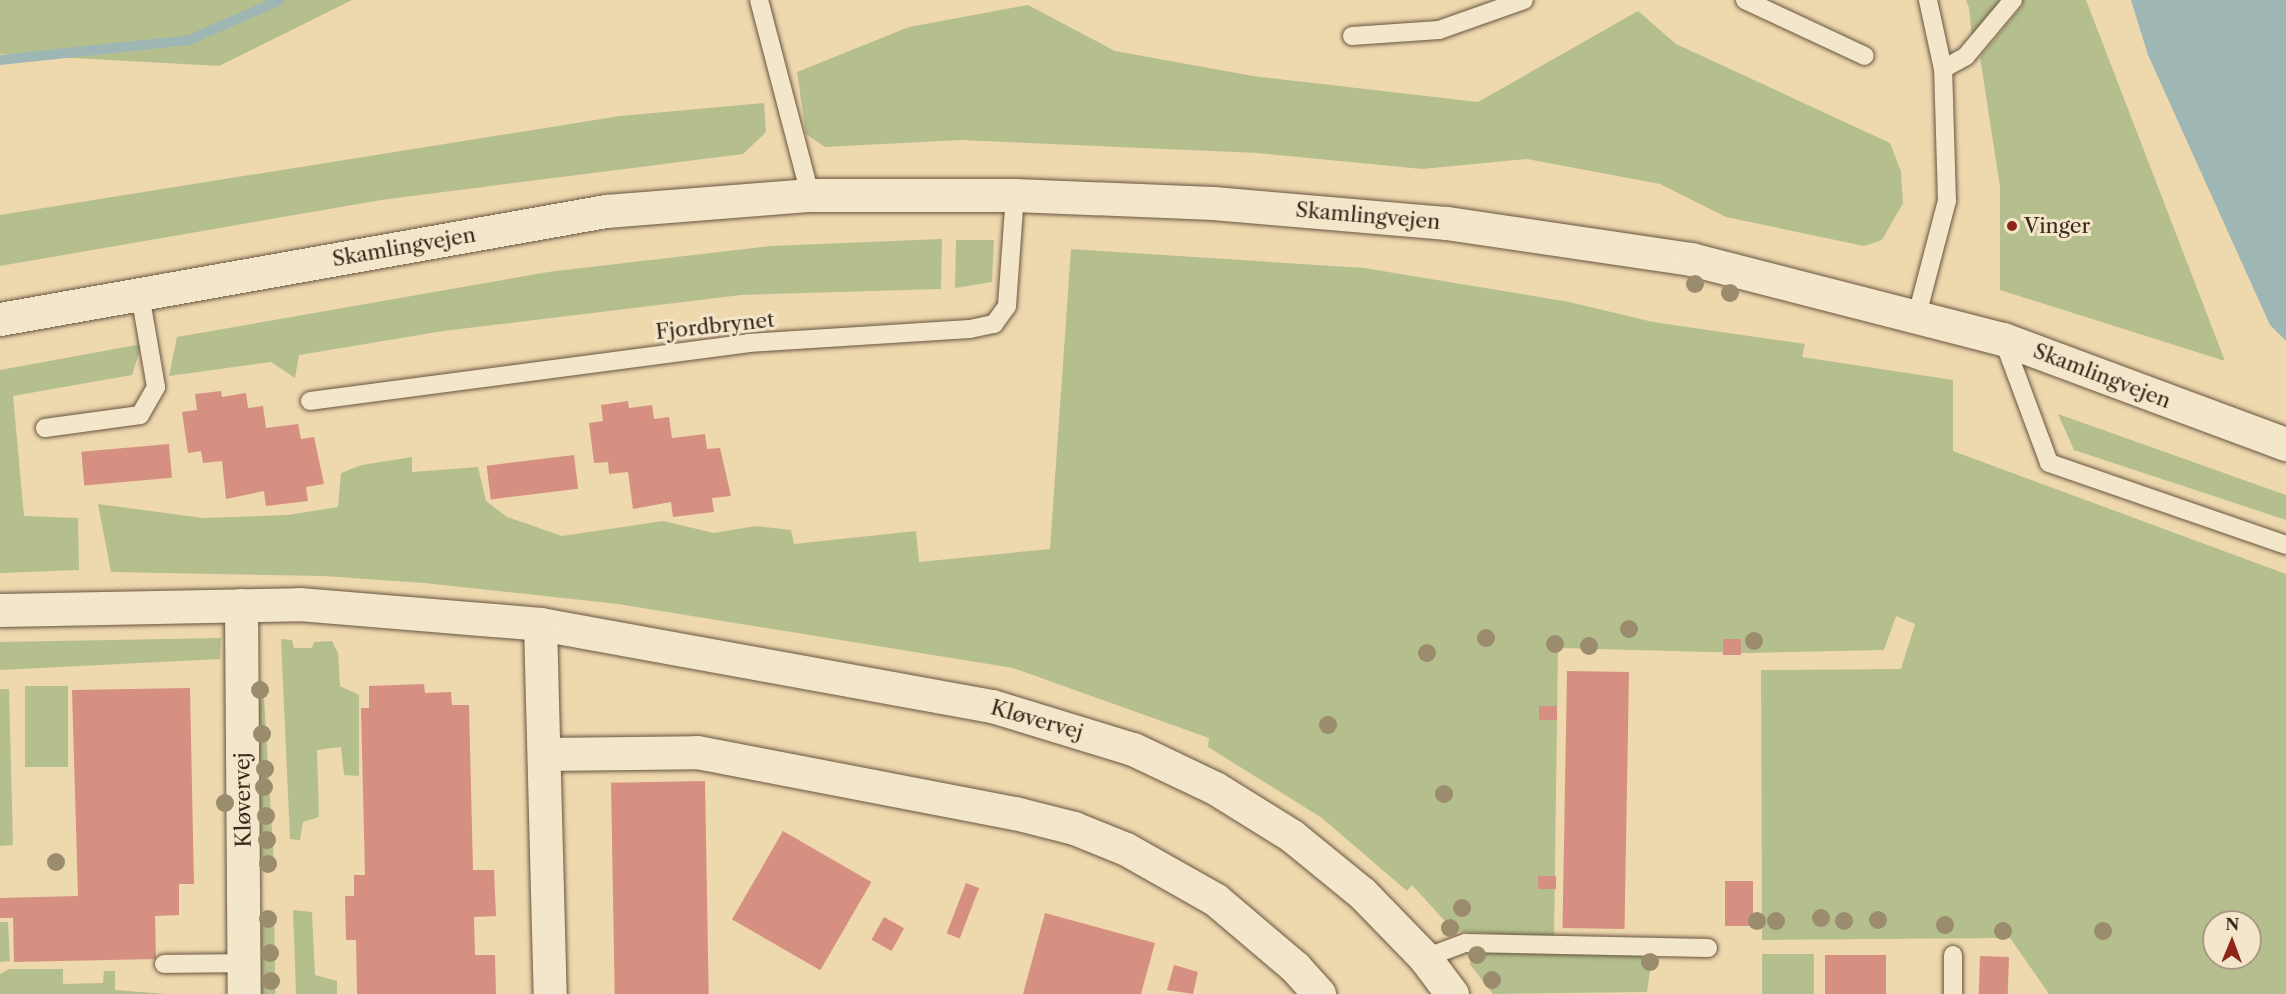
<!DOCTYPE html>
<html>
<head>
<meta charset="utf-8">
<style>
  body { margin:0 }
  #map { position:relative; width:2286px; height:994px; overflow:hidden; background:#eed8ae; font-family:"Libre Caslon Text",serif }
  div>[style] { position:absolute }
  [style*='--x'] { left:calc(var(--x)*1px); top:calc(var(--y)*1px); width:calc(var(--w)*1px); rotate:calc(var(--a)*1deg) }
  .green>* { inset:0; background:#b5bf8d; transform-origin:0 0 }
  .water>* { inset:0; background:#9eb7b5 }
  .stream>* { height:10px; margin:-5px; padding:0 5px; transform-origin:5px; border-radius:5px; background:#9eb7b5 }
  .building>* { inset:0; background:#d69081; transform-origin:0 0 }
  .roads { filter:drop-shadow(0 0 2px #675541) drop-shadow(0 0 2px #675541) }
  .lane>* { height:18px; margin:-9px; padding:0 9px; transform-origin:9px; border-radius:9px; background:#f4e6ca }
  .street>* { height:33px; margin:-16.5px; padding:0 16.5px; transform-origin:16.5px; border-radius:16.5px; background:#f4e6ca }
  .secondary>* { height:33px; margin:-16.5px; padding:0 16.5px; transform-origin:16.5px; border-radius:16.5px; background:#f4e6ca }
  .trees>* { width:18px; height:18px; margin:-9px; border-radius:50%; background:#9c8c6e }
  .dots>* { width:16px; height:16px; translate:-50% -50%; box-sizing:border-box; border:3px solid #f4e6ca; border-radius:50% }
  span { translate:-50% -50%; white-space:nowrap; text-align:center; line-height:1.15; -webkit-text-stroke:6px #f4e6ca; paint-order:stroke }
  .street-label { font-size:21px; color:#3a291d }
  .poi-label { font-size:21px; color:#3a291d }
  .left { translate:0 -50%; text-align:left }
  .north { position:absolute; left:2202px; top:910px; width:60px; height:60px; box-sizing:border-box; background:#f4e6ca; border:2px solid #aa9a85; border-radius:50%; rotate:1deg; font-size:16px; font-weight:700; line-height:24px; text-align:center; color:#3a291d }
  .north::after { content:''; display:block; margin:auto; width:21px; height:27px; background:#8f2418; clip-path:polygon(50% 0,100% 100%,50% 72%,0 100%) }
</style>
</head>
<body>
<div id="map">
  <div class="green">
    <div style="clip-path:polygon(0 0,352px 0,219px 66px,0 54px)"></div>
    <div style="clip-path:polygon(1966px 0,2000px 0,1972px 37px,1969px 8px)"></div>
    <div style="clip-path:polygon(2021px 0,2086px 0,2225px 361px,2000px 290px,2000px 187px,1980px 57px,2023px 5px)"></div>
    <div style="clip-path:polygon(1028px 5px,1115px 51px,1253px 76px,1478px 102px,1638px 11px,1676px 44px,1890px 143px,1901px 172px,1903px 203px,1882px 240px,1864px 246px,1726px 217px,1660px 184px,1527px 159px,1422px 169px,1257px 153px,961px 140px,825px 147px,806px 134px,797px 72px,909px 27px)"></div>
    <div style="clip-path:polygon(764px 103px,766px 132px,743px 154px,381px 200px,0 266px,0 215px,620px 116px)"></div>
    <div style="clip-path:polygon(942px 239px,941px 289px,741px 295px,443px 331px,299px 355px,295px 378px,271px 362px,169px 376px,177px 337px,548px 272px,770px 246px)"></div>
    <div style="clip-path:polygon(956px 240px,994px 240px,992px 282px,955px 288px)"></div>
    <div style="clip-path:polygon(evenodd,1071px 249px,1364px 268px,1569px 302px,1653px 322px,1805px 344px,1802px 357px,1953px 380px,1953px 451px,2286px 574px,2286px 994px,2049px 994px,2010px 938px,1762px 940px,1761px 670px,1901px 669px,1915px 624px,1896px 616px,1884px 650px,1748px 653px,1558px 648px,1554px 938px,1454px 931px,1412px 885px,1407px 891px,1322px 818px,1208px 747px,1209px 738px,1013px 668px,618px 604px,424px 583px,323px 576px,111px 572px,98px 504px,203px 518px,288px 515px,338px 507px,341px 473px,362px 465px,412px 457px,412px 472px,478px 467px,486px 501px,507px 517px,562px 536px,663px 521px,714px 533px,755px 526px,791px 530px,794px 544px,916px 531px,919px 562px,1050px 549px,1071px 249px,2214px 922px,2250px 922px,2250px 958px,2214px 958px,2214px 922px)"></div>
    <div style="clip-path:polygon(142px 344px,132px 375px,13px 396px,24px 516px,78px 518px,79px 570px,0 573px,0 370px)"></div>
    <div style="clip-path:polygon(2058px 414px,2286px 495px,2286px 520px,2074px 450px)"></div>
    <div style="clip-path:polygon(221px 638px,220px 659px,0 670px,0 642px)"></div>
    <div style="clip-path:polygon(281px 639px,292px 640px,294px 648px,312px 648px,314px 642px,332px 641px,338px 653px,340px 686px,359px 695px,359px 776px,344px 775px,341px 747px,317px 750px,319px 817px,303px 822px,300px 840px,290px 839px)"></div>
    <div style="clip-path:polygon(255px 681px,263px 681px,274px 865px,258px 865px)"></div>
    <div style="left:25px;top:686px;width:43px;height:81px"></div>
    <div style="clip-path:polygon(0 689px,9px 689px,13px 845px,0 846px)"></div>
    <div style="clip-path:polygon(293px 910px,312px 912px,315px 975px,337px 981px,337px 994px,296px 994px)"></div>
    <div style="left:274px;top:912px;width:82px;height:14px;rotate:89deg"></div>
    <div style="clip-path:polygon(0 922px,8px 922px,10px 961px,0 962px)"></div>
    <div style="clip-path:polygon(1653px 950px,1647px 992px,1493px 994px,1469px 963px,1485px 952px)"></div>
    <div style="left:1762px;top:954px;width:52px;height:40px"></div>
    <div style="clip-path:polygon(9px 969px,63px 969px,63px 984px,103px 983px,104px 971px,115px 971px,115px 990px,167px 994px,0 994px,0 974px)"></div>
  </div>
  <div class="water">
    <div style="clip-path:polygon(2131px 0,2286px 0,2286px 341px,2270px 325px,2148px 55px)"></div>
  </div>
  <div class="stream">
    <div style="--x:0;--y:60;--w:190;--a:-6"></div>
    <div style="--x:189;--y:40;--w:99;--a:-23.7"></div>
  </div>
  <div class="building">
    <div style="clip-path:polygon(221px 391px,222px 397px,246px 393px,248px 408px,263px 406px,266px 428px,298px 424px,301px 439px,314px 437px,324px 484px,306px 487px,308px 501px,266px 506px,264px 491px,226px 499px,222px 461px,203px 463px,201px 451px,188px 453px,182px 412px,197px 410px,195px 394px)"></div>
    <div style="clip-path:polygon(628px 401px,629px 408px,652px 405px,654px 419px,669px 417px,672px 438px,705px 434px,707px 449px,720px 448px,731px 496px,712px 498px,714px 512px,673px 517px,671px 502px,633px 509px,628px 472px,609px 474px,608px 462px,594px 463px,589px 423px,603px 421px,601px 405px)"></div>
    <div style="left:169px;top:444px;width:34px;height:88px;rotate:85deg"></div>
    <div style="left:574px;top:455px;width:34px;height:88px;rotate:83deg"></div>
    <div style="left:1723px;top:639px;width:18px;height:16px"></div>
    <div style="left:1567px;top:671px;width:62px;height:257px;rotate:1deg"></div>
    <div style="clip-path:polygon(424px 684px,425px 693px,451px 692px,452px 705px,469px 705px,473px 870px,494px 870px,496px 916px,474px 917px,475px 955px,495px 955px,496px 994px,357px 994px,356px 940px,346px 940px,345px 896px,354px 896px,354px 875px,365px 875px,361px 708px,369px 708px,369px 686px)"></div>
    <div style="clip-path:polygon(190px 688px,194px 884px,179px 884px,179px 915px,155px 916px,156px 959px,14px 962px,13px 918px,0 918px,0 898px,78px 896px,72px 690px)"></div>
    <div style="left:1557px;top:706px;width:14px;height:18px;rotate:90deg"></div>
    <div style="left:705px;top:781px;width:213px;height:94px;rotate:89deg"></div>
    <div style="left:783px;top:831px;width:102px;height:102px;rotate:30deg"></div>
    <div style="left:1538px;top:876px;width:18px;height:13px"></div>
    <div style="left:1725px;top:881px;width:28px;height:45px"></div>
    <div style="left:966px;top:883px;width:14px;height:54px;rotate:21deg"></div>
    <div style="clip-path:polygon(1045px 913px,1155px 943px,1141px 994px,1023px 994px)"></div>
    <div style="left:884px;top:917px;width:23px;height:26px;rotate:29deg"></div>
    <div style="left:1825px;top:955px;width:61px;height:39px"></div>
    <div style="left:1980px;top:956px;width:29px;height:38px;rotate:2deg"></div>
    <div style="clip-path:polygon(1174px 965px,1198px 972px,1193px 994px,1167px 990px)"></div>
  </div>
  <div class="roads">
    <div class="lane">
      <div style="--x:759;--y:0;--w:202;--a:75.3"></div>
      <div style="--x:1745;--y:0;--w:132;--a:25"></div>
      <div style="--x:1352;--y:36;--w:87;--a:-3.9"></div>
      <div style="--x:1439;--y:30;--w:90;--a:-19.4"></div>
      <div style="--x:1943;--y:69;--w:26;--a:-29"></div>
      <div style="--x:1966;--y:56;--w:73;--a:-50"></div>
      <div style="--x:1917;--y:315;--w:118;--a:-75.3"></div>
      <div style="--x:1947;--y:201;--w:132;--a:-91.7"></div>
      <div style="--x:1943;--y:69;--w:71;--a:-102.3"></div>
      <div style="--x:2003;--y:339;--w:132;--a:69.6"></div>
      <div style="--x:2049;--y:463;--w:251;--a:19.1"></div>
      <div style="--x:310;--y:401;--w:442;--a:-7.5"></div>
      <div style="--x:748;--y:343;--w:222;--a:-3.6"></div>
      <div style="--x:970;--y:329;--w:25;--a:-12"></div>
      <div style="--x:994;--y:324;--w:22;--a:-54"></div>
      <div style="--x:1007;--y:306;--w:111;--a:-85.9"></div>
      <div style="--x:45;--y:428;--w:96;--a:-7.8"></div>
      <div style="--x:140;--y:415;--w:32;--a:-60"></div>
      <div style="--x:156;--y:387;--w:94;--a:-99.8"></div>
      <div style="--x:1425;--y:958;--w:43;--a:-20.6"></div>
      <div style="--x:1465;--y:943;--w:243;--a:1.2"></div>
      <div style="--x:164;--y:964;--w:80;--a:-0.7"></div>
      <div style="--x:1953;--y:994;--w:39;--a:-90"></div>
    </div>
    <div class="street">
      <div style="--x:241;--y:605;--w:389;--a:89.6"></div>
      <div style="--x:0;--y:610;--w:299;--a:-1.1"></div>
      <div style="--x:299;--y:604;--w:242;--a:4.7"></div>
      <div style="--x:540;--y:624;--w:459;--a:10.3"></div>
      <div style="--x:992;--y:706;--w:147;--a:17"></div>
      <div style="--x:1133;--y:749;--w:91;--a:25.4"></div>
      <div style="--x:1215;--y:788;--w:91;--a:31.9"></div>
      <div style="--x:1292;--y:836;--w:90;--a:39.2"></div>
      <div style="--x:1362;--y:893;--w:91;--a:45.9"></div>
      <div style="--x:1425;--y:958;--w:45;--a:53.1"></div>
      <div style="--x:540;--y:624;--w:370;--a:88.5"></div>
      <div style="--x:544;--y:754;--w:153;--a:-0.7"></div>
      <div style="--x:697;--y:752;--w:324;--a:10.9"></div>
      <div style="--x:1015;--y:813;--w:61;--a:14.3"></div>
      <div style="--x:1074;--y:828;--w:56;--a:22"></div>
      <div style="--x:1126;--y:849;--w:103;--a:29.5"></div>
      <div style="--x:1216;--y:900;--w:104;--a:40.3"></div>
      <div style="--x:1295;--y:967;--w:36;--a:48"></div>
    </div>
    <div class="secondary">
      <div style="--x:0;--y:319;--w:616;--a:-10.11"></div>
      <div style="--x:606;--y:211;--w:205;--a:-4.5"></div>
      <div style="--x:810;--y:195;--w:205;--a:0"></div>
      <div style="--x:1015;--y:195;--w:198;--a:2.3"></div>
      <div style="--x:1213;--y:203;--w:235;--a:4.9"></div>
      <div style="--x:1447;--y:223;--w:247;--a:8.4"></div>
      <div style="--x:1691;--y:259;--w:322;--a:14.4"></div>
      <div style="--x:2003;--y:339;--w:302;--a:20.4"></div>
    </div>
  </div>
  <div class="trees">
    <div style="left:1695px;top:284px"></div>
    <div style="left:1730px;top:293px"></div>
    <div style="left:1629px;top:629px"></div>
    <div style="left:1486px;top:638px"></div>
    <div style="left:1754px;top:641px"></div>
    <div style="left:1555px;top:644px"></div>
    <div style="left:1589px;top:646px"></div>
    <div style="left:1427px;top:653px"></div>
    <div style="left:260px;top:690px"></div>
    <div style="left:1328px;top:725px"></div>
    <div style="left:262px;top:734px"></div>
    <div style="left:265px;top:769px"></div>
    <div style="left:264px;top:787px"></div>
    <div style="left:1444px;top:794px"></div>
    <div style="left:225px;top:803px"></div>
    <div style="left:266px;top:816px"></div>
    <div style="left:267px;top:840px"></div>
    <div style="left:56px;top:862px"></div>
    <div style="left:268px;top:864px"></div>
    <div style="left:1462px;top:908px"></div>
    <div style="left:1821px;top:918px"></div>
    <div style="left:268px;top:919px"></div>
    <div style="left:1878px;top:920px"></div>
    <div style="left:1757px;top:921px"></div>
    <div style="left:1776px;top:921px"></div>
    <div style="left:1844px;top:921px"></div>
    <div style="left:1945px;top:925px"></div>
    <div style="left:1450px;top:928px"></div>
    <div style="left:2003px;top:931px"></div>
    <div style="left:2103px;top:931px"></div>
    <div style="left:270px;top:953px"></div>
    <div style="left:1477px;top:955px"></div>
    <div style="left:1650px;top:962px"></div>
    <div style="left:1492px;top:980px"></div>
    <div style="left:271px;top:981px"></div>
  </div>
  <div class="dots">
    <div style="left:2012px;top:226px;background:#8f2418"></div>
  </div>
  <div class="street-label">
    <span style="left:1368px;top:216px;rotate:5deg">Skamlingvejen</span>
    <span style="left:404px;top:247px;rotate:-10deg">Skamlingvejen</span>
    <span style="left:715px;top:326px;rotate:-6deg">Fjordbrynet</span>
    <span style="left:2102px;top:376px;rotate:21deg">Skamlingvejen</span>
    <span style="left:1037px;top:720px;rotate:16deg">Kløvervej</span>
    <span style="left:243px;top:800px;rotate:-91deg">Kløvervej</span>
  </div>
  <div class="poi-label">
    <span class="left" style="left:2024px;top:226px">Vinger</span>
  </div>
  <div class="north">N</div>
</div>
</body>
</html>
